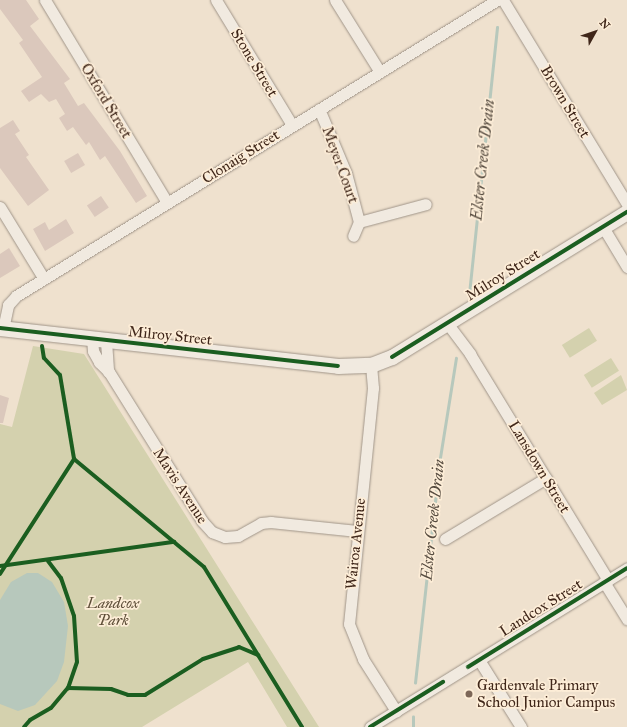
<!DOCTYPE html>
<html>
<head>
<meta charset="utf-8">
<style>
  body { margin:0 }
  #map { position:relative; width:627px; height:727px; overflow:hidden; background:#efe1ce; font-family:"IM FELL Great Primer",serif }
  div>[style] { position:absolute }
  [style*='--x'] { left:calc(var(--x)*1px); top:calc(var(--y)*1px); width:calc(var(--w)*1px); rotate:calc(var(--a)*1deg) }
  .green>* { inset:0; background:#d4d1ae; transform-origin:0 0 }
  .water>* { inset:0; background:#b7c8bc }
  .stream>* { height:2.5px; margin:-1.25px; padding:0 1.25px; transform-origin:1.25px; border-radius:1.25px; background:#b7c8bc }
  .building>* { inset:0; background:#dbc8bc; transform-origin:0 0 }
  .roads { filter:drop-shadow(0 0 1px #a09589) drop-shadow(0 0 1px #a09589) }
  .street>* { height:11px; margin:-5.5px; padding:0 5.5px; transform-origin:5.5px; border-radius:5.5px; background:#f1eae0 }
  .secondary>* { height:15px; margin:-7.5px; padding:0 7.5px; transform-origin:7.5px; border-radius:7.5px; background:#f1eae0 }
  .cycleway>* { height:4px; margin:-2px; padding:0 2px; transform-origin:2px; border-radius:2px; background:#1b5e20 }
  .dots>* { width:11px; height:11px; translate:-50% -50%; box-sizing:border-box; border:2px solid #fdedd7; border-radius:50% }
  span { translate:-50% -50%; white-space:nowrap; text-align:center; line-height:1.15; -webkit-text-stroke:3.5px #fdedd7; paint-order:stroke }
  .street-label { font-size:15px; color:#3f2619 }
  .park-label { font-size:15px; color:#5e4e38; font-style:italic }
  .poi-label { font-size:15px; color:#3f2619 }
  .left { translate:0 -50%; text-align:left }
  .water-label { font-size:16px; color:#574c40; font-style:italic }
  .north { position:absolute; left:575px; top:12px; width:40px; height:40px; -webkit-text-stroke:3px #fdedd7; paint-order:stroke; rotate:50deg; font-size:11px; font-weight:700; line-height:16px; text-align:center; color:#3f2619 }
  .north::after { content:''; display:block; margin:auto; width:14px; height:18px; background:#3f2619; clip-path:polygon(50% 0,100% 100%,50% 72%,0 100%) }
</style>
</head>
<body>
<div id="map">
  <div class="green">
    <div style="left:589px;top:328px;width:15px;height:32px;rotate:58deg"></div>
    <div style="clip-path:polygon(33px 346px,84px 354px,319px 727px,287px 727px,248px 662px,142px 727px,0 727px,0 424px,12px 427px)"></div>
    <div style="left:611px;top:358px;width:15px;height:32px;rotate:58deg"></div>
    <div style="clip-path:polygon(621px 375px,627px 390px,602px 405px,594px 393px)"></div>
  </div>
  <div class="water">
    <div style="clip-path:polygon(27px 573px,38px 573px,52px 582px,64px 602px,68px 626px,64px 662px,57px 681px,35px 705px,18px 711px,0 704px,0 600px,11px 582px)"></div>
  </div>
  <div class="stream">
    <div style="--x:469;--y:294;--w:268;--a:-84"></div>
    <div style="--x:415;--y:683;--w:220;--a:-83.7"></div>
    <div style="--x:439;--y:464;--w:107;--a:-80.9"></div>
    <div style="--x:413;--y:727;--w:10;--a:-90"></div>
  </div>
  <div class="building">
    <div style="clip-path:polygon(0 0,26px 0,39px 19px,30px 26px,70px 79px,64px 83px,78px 106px,84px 103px,120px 151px,147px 196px,136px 203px,105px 156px,100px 160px,89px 142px,86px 145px,73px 127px,67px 131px,59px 118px,65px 114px,56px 99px,49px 102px,41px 94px,29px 102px,21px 91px,42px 77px,19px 43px,23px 40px,0 9px)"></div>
    <div style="clip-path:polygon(13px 120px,20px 131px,15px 134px,29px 155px,26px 157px,49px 190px,28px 206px,0 168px,0 128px)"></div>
    <div style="left:78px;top:153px;width:14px;height:16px;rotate:60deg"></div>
    <div style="left:101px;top:196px;width:14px;height:17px;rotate:56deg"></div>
    <div style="clip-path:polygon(66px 219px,74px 233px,45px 251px,33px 229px,45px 222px,49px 230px)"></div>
    <div style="clip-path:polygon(9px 248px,20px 266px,0 278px,0 254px)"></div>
    <div style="clip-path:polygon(0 395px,9px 398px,3px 423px,0 423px)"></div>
  </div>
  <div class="roads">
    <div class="street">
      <div style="--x:45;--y:0;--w:236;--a:58.9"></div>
      <div style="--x:216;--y:0;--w:146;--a:58.7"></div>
      <div style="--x:335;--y:0;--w:85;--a:58"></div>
      <div style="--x:503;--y:0;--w:239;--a:58.7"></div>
      <div style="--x:319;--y:109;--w:69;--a:67.1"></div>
      <div style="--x:346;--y:173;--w:51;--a:75.1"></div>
      <div style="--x:359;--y:222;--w:15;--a:113"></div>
      <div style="--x:0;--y:207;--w:84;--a:58.6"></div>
      <div style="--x:359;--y:222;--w:69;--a:-15"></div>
      <div style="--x:603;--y:227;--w:47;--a:59"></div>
      <div style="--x:447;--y:323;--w:39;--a:53"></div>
      <div style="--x:470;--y:354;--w:265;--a:58.6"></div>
      <div style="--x:3;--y:329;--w:25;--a:-78"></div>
      <div style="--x:8;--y:305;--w:12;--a:-48"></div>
      <div style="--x:16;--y:296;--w:565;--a:-31.61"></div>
      <div style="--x:92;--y:339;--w:12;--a:85"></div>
      <div style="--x:93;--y:351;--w:13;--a:61"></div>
      <div style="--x:99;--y:362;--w:14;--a:45"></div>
      <div style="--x:109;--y:372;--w:176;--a:58"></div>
      <div style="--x:202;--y:521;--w:15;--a:48"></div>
      <div style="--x:212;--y:532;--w:14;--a:21"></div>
      <div style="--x:225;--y:537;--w:13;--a:-4"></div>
      <div style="--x:238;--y:536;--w:26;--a:-29"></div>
      <div style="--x:261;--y:523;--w:10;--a:-6"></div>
      <div style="--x:271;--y:522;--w:86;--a:6"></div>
      <div style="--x:106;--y:341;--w:31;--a:86"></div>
      <div style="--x:371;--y:365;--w:23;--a:85"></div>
      <div style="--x:373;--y:388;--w:237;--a:95.8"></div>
      <div style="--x:349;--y:624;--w:38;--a:68"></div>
      <div style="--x:363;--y:659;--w:62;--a:57.6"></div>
      <div style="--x:445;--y:539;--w:118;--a:-31.1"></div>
      <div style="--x:604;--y:582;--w:44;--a:58.1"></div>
      <div style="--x:479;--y:660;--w:79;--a:57.9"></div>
      <div style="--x:370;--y:727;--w:302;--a:-31.7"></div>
    </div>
    <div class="secondary">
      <div style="--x:0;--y:328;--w:340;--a:6.4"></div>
      <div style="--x:338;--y:366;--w:33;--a:-2"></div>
      <div style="--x:371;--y:365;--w:22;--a:-21"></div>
      <div style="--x:392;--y:357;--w:276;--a:-31.7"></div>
    </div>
  </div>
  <div class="cycleway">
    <div style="--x:0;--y:328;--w:340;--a:6.4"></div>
    <div style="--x:42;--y:346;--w:12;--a:81"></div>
    <div style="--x:44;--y:358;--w:23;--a:47"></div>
    <div style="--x:60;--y:375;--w:85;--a:80.5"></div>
    <div style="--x:74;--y:459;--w:169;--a:39.7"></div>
    <div style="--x:204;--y:567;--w:188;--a:58.5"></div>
    <div style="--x:392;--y:357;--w:276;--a:-31.7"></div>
    <div style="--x:48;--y:561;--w:21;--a:53"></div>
    <div style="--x:61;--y:578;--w:40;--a:71.1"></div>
    <div style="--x:74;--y:616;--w:46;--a:86.3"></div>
    <div style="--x:77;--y:662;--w:28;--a:109"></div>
    <div style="--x:0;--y:566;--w:176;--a:-7.9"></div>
    <div style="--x:0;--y:574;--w:137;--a:-57.2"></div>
    <div style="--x:468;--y:667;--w:187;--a:-31.9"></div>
    <div style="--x:24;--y:727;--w:9;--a:-49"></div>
    <div style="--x:30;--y:720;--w:24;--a:-30"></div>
    <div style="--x:51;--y:708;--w:26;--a:-50"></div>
    <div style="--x:68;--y:688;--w:43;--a:1.3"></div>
    <div style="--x:111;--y:689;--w:18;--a:19"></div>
    <div style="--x:128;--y:695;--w:17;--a:0"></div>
    <div style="--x:145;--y:695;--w:68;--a:-31.8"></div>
    <div style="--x:203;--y:659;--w:38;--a:-18"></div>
    <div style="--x:239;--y:647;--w:21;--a:23"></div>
    <div style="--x:370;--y:727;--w:86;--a:-31.7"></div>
  </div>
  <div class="dots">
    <div style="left:469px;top:694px;background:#7d6758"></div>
  </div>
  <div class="street-label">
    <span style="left:254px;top:63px;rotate:59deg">Stone Street</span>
    <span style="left:106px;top:101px;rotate:59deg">Oxford Street</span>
    <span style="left:565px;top:102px;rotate:59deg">Brown Street</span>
    <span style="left:241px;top:157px;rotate:-32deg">Clonaig Street</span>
    <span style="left:340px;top:165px;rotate:70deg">Meyer Court</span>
    <span style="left:503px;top:275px;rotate:-32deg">Milroy Street</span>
    <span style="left:170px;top:336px;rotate:6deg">Milroy Street</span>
    <span style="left:539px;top:467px;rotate:59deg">Lansdown Street</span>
    <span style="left:180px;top:486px;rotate:57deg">Mavis Avenue</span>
    <span style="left:356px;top:544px;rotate:-84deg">Wairoa Avenue</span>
    <span style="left:541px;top:608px;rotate:-32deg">Landcox Street</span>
  </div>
  <div class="park-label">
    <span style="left:113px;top:612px">Landcox<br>Park</span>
  </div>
  <div class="poi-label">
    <span class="left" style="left:477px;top:694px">Gardenvale Primary<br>School Junior Campus</span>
  </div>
  <div class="water-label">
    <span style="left:483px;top:160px;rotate:-84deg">Elster Creek Drain</span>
    <span style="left:433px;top:520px;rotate:-84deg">Elster Creek Drain</span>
  </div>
  <div class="north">N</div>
</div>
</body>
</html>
